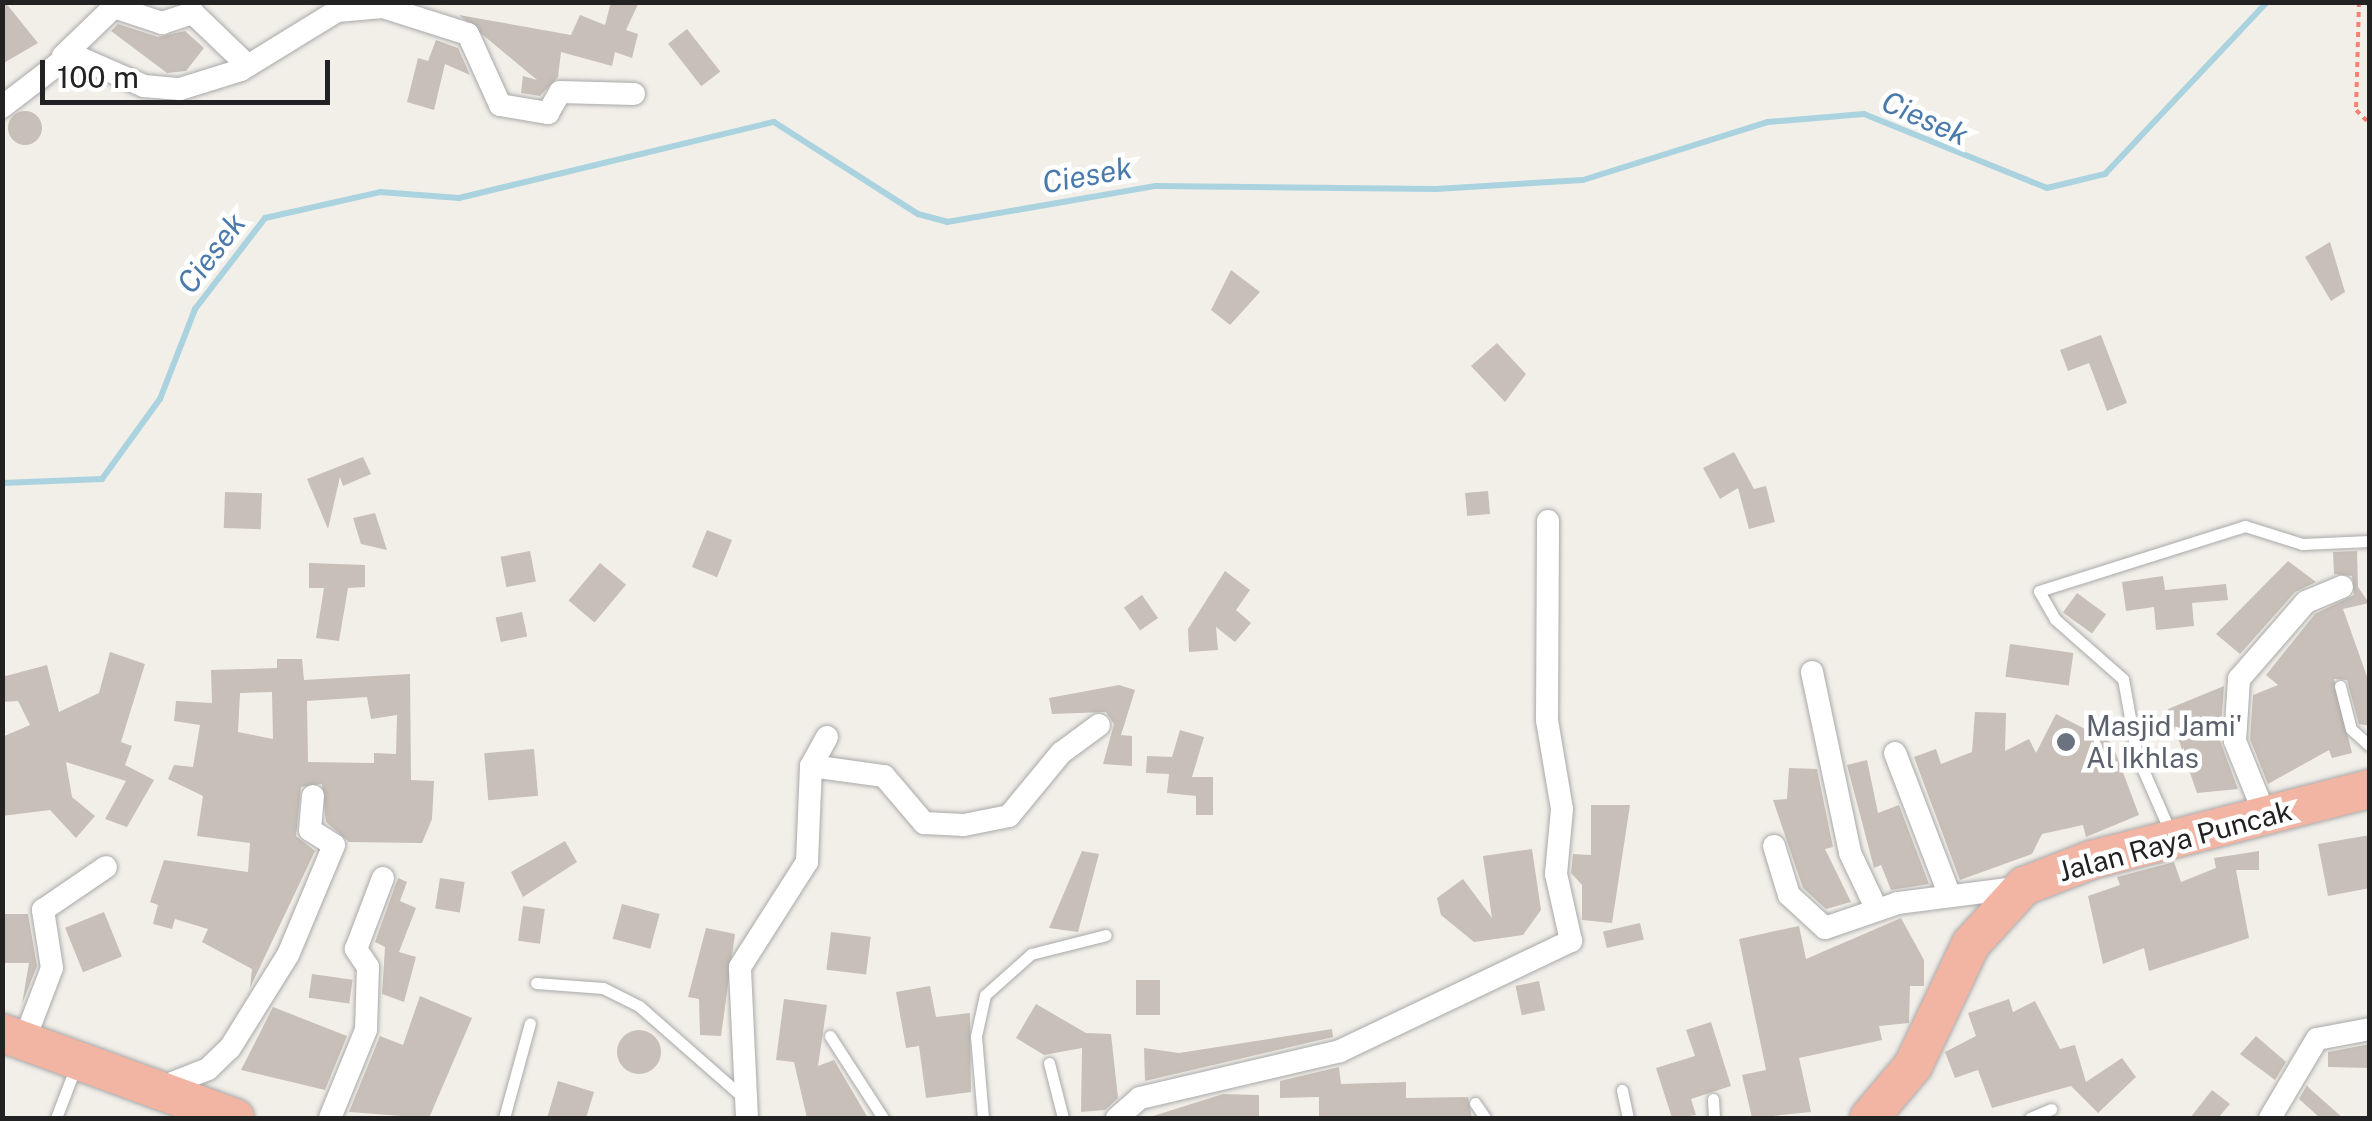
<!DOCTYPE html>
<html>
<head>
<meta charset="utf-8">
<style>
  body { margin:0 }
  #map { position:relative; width:2372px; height:1121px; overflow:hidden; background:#f2efe9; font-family:"Public Sans",sans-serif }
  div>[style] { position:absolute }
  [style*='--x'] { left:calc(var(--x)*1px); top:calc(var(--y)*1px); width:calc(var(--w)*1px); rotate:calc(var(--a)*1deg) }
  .stream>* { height:6px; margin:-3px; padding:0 3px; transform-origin:3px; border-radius:3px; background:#aad3df }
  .building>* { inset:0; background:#c7bfb8; transform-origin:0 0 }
  .round { border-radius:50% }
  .path>* { height:4px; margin-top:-2px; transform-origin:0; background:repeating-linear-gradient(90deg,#fa8072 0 5px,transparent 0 10px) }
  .roads { filter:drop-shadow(0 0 2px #a9a9a9) drop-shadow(0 0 2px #a9a9a9) }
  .service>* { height:11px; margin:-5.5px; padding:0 5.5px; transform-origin:5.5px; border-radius:5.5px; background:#fff }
  .minor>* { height:22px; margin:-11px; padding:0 11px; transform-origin:11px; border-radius:11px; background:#fff }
  .trunk>* { height:38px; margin:-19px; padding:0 19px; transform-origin:19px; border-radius:19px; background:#f2b4a3 }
  .dots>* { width:28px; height:28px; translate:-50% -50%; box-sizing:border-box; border:5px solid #fff; border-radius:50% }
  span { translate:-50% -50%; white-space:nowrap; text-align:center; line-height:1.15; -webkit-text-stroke:9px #fff; paint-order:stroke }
  .worship-label { font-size:28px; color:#5b616d }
  .left { translate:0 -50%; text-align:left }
  .street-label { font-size:28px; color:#222 }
  .water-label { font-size:30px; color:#4a7aab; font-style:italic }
  .frame { position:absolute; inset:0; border:5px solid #222; pointer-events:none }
  .scale { position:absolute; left:40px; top:60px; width:290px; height:45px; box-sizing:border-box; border:5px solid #222; border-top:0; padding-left:12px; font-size:30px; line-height:35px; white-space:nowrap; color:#222; -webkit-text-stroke:8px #fff; paint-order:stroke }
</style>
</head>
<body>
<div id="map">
  <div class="stream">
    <div style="--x:2;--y:483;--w:100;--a:-2.3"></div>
    <div style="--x:102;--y:479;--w:99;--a:-54.1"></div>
    <div style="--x:160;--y:399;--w:97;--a:-68.7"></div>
    <div style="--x:195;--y:309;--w:115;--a:-52.4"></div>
    <div style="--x:265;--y:218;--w:118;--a:-12.7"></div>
    <div style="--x:380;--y:192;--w:79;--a:4.3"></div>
    <div style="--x:459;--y:198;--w:324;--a:-13.6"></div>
    <div style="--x:774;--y:122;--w:171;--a:32.6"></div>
    <div style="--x:918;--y:214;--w:30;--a:15"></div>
    <div style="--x:947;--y:222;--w:212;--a:-9.8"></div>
    <div style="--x:1156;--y:186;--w:280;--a:0.6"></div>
    <div style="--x:1436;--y:189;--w:147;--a:-3.5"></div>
    <div style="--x:1583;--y:180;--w:194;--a:-17.4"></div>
    <div style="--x:1768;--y:122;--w:96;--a:-4.8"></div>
    <div style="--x:1864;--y:114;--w:197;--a:22"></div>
    <div style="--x:2047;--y:188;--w:60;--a:-13.6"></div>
    <div style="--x:2105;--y:174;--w:236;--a:-46.7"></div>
  </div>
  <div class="building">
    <div style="clip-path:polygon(5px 2px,38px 43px,2px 64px,2px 14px)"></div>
    <div style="clip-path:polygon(611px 2px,639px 2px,626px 30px,638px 34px,632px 58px,615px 52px,612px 66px,561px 52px,558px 77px,540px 96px,521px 93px,523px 76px,537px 80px,459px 15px,571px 35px,580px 15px,605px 25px)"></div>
    <div style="clip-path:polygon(118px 24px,158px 37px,185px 31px,204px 48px,186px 71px,167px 73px,111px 31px)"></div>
    <div style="left:687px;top:29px;width:54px;height:24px;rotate:52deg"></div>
    <div style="clip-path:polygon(436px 40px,458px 48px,470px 75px,445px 64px,434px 110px,407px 102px,418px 58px,428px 61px)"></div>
    <div class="round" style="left:8px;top:111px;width:34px;height:34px"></div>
    <div style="clip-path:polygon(2330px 242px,2345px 292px,2331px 301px,2305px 257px)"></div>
    <div style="clip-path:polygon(1231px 270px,1260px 292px,1230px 325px,1211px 310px)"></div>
    <div style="clip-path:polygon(2101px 335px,2127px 403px,2107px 411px,2089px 363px,2068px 371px,2060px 350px)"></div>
    <div style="clip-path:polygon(1497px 343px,1526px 374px,1505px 402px,1471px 366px)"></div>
    <div style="clip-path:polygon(1734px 452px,1754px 489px,1766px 486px,1775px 522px,1749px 529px,1738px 488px,1720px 499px,1703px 468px)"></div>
    <div style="clip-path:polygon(363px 457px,371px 474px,343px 486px,340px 477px,328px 529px,307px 479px)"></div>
    <div style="left:1488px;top:491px;width:23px;height:23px;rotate:85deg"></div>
    <div style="left:225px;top:492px;width:37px;height:36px;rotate:2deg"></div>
    <div style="clip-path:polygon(375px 513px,387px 550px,361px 544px,353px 518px)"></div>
    <div style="left:707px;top:530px;width:27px;height:40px;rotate:22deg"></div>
    <div style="left:530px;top:551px;width:31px;height:30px;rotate:79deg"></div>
    <div style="clip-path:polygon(2357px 551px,2358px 587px,2369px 603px,2343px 609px,2370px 685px,2370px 726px,2359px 724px,2347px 680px,2334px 679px,2352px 753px,2332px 758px,2329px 750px,2268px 784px,2250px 739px,2253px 695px,2278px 685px,2266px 675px,2315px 614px,2354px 595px,2352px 576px,2334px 574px,2333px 552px)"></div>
    <div style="clip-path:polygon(2288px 561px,2316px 582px,2295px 592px,2240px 654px,2216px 634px)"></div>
    <div style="clip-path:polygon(309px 563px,365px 565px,365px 587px,348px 588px,339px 641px,316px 638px,324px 588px,309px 588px)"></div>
    <div style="left:600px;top:563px;width:34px;height:49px;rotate:40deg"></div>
    <div style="clip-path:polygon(1225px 571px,1250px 590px,1236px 610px,1251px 623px,1235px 642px,1216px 627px,1218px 650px,1189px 652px,1188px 629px)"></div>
    <div style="clip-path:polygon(2163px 576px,2165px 590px,2226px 584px,2228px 600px,2192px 603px,2194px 626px,2156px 630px,2154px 607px,2126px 611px,2122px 582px)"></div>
    <div style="left:2077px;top:593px;width:36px;height:24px;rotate:36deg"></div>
    <div style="left:1142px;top:595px;width:28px;height:22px;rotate:55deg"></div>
    <div style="left:522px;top:612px;width:25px;height:27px;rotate:78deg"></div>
    <div style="left:2010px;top:644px;width:64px;height:33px;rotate:8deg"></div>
    <div style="clip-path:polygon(110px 652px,145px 664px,121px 742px,132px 746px,125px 765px,154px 780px,127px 827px,105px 819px,126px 781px,66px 762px,72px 797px,95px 816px,76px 838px,50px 810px,2px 816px,2px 737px,30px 725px,18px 701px,2px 702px,2px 677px,47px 665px,59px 712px,99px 693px)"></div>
    <div style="clip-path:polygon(evenodd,277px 659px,302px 659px,304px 680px,410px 674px,411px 780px,434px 781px,432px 819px,422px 843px,349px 842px,326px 822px,322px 784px,301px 787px,296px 836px,315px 851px,250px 988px,252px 969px,202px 942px,208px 929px,175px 919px,172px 929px,153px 924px,158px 905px,150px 902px,164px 860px,248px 872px,250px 843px,197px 836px,203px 796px,168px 779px,174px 765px,193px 767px,200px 725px,174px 721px,176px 701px,212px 703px,211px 670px,277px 668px,277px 659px,272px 692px,273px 739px,238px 732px,240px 693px,272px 692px,277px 659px,367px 697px,371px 719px,397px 715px,396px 754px,374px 753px,374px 763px,308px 762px,307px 701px,367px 697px)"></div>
    <div style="clip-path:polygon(1119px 685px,1135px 690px,1121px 735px,1132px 736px,1132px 766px,1103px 764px,1114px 724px,1106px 712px,1052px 714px,1049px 698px)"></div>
    <div style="clip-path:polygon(2224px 686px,2220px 741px,2238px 789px,2197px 793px,2168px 709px)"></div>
    <div style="clip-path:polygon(1975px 712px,2006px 713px,2005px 751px,2029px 739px,2036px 753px,2056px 714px,2112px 743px,2139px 815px,2086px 837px,2083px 825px,2042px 834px,2032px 854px,1960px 880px,1914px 757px,1936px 749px,1941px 764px,1972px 752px)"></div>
    <div style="clip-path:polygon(1180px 730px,1204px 737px,1192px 777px,1213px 777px,1213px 815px,1196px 815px,1196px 796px,1167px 793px,1169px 774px,1146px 773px,1147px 756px,1172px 757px)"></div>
    <div style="left:534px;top:749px;width:47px;height:50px;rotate:85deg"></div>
    <div style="clip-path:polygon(1867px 760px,1878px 813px,1899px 805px,1929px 884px,1891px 890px,1881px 865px,1874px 868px,1847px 765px)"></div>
    <div style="clip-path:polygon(1789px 768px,1817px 769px,1833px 847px,1825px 849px,1851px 902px,1826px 909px,1803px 888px,1773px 800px,1787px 799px)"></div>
    <div style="clip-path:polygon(1591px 805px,1630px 805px,1612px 923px,1582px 920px,1582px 885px,1571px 873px,1573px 854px,1591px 855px)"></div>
    <div style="clip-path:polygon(2370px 835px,2370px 888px,2328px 896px,2318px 844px)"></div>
    <div style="clip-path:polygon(565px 841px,577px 862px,523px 897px,511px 872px)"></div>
    <div style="clip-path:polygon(1532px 849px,1541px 910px,1523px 935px,1474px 942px,1441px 915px,1437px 898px,1463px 879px,1492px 918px,1483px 856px)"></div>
    <div style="clip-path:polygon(1082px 851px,1099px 854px,1078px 932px,1049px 928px)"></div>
    <div style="clip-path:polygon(2259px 851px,2259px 870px,2236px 870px,2249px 938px,2149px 971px,2144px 948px,2103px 964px,2088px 896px,2120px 885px,2117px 877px,2174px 862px,2181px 882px,2216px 868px,2214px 858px)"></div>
    <div style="clip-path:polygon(398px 878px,407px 882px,400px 901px,416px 908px,399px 952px,416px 957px,404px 1002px,382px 994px,385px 947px,375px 942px)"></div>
    <div style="left:440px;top:878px;width:25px;height:31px;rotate:9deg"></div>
    <div style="left:622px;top:904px;width:39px;height:36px;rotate:15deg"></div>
    <div style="left:523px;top:906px;width:22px;height:35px;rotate:8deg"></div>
    <div style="left:104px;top:912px;width:48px;height:42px;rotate:68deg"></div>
    <div style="clip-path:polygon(2px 914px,28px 914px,37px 966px,22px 1004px,29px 963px,2px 963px)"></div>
    <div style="clip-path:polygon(1901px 918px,1924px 960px,1924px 986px,1910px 986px,1909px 1023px,1879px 1026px,1882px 1040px,1799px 1058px,1811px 1112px,1752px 1118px,1742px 1075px,1766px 1070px,1739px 939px,1799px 926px,1806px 959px)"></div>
    <div style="left:1640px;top:923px;width:17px;height:38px;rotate:77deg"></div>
    <div style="clip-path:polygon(706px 928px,735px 934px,721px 1036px,700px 1035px,699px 999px,688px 997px)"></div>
    <div style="left:831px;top:932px;width:40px;height:38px;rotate:7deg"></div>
    <div style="left:312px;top:974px;width:41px;height:24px;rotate:8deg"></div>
    <div style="left:1136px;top:980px;width:24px;height:35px"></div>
    <div style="left:1539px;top:981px;width:30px;height:24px;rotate:78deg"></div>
    <div style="clip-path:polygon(930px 986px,936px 1017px,970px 1013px,971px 1092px,926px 1098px,919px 1046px,906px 1048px,896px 992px)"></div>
    <div style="clip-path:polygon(420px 996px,472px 1018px,429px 1118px,349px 1112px,380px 1036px,403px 1045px)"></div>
    <div style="clip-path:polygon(784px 999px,827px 1005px,818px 1066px,834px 1060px,868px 1118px,807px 1118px,794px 1062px,776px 1060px)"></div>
    <div style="clip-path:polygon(2009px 999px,2013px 1012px,2035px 1001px,2060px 1049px,2075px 1045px,2086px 1082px,2122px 1058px,2136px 1077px,2098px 1113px,2071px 1086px,1992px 1108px,1978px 1070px,1955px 1078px,1945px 1052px,1976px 1036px,1968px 1013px)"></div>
    <div style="clip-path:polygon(1036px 1004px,1086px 1033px,1111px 1034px,1118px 1098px,1105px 1110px,1081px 1112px,1082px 1048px,1044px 1055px,1016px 1038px)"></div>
    <div style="clip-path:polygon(273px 1007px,347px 1036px,325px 1090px,241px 1070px)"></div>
    <div style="clip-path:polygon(1711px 1022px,1731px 1086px,1691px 1099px,1696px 1115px,1672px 1118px,1656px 1068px,1695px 1056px,1686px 1030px)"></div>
    <div style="clip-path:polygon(1332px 1029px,1333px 1037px,1145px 1081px,1144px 1048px,1179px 1053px)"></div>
    <div class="round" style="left:617px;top:1030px;width:44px;height:44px"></div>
    <div style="clip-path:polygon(2256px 1036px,2286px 1062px,2275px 1080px,2240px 1054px)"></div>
    <div style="clip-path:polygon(2370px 1044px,2370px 1068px,2328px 1067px,2328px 1052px)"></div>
    <div style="clip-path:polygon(1339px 1067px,1341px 1084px,1406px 1082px,1406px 1098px,1468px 1097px,1472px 1118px,1319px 1118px,1319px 1097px,1280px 1098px,1280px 1081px)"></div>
    <div style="clip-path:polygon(558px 1081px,594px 1092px,586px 1118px,547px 1118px)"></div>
    <div style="clip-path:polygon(2307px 1085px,2309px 1088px,2343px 1118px,2320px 1118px,2299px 1099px)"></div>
    <div style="clip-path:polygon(2212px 1090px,2230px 1104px,2218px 1118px,2190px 1118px)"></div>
    <div style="clip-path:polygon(1223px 1094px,1259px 1095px,1259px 1118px,1147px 1118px)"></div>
  </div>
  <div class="path">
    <div style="--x:2359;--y:2;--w:108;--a:91.6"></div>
    <div style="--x:2356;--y:110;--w:20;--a:45"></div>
  </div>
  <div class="roads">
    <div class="service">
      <div style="--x:2340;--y:686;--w:44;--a:75.7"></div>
      <div style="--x:2351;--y:729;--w:25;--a:42"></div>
      <div style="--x:2172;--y:836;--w:87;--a:-113.6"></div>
      <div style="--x:2137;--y:756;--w:78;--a:-100.3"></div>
      <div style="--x:2123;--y:679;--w:91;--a:-138.6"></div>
      <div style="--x:2055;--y:619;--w:32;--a:-120"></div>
      <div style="--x:2039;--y:591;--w:216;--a:-17.5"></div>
      <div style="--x:2245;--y:526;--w:60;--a:17.5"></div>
      <div style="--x:2302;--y:544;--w:68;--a:-2.5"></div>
      <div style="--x:536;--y:983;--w:67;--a:4.3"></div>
      <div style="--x:603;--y:988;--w:40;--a:26.6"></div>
      <div style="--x:639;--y:1006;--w:142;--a:41.3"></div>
      <div style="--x:830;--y:1036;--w:98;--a:57.1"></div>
      <div style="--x:1049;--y:1063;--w:57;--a:75.7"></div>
      <div style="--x:1622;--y:1090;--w:29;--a:78"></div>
      <div style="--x:1713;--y:1099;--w:19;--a:87"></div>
      <div style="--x:1475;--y:1103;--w:18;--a:56"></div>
      <div style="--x:56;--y:1118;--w:56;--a:-69"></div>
      <div style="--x:504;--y:1118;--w:98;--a:-74.7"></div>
      <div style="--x:983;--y:1118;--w:82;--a:-94.9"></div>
      <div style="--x:976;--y:1036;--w:42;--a:-77.6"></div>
      <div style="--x:985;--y:995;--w:62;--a:-41.7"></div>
      <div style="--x:1031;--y:954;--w:77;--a:-14.2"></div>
      <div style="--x:2030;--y:1118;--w:23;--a:-23"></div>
    </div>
    <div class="minor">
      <div style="--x:63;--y:56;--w:71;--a:-43.9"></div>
      <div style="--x:114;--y:7;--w:51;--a:18.4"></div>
      <div style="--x:162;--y:23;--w:33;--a:-18"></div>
      <div style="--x:193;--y:13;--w:76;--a:43.9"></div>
      <div style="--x:2;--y:107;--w:87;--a:-37.5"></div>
      <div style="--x:71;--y:54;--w:80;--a:23.7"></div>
      <div style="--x:144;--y:86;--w:36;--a:5"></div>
      <div style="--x:180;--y:89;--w:64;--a:-17.3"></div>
      <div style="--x:241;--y:70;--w:113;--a:-31.6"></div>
      <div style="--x:337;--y:11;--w:46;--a:-5"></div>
      <div style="--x:383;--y:7;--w:89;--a:17.6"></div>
      <div style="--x:468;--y:34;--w:78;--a:65.7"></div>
      <div style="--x:500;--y:105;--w:49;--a:9.5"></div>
      <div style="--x:548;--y:113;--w:24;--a:-60"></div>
      <div style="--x:560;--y:92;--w:74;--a:1.5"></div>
      <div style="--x:1812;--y:672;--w:185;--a:78.1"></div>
      <div style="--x:1850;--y:853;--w:61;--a:64.7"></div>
      <div style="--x:1895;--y:753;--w:151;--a:69"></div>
      <div style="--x:811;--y:766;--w:74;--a:7.8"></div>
      <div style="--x:884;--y:776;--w:62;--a:49.6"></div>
      <div style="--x:924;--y:823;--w:40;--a:2.9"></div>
      <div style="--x:964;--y:825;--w:46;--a:-11.3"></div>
      <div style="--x:1009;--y:816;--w:82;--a:-50.5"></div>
      <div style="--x:1061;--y:753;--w:47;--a:-36.4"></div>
      <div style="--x:2265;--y:815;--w:80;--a:-112.1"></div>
      <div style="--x:2235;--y:741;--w:62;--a:-86.3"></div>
      <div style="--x:2239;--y:679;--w:102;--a:-49"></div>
      <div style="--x:2306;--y:602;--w:39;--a:-23"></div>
      <div style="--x:1774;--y:846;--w:51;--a:73"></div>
      <div style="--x:1789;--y:895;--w:49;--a:42.5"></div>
      <div style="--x:1825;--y:928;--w:77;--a:-18.9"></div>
      <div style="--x:1898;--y:903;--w:126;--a:-7.3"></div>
      <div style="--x:24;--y:1041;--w:78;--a:-69"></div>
      <div style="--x:52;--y:968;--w:59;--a:-98.8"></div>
      <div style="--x:43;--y:910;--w:76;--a:-34.3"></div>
      <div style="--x:157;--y:1089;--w:55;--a:-21.4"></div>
      <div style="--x:208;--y:1069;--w:30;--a:-44"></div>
      <div style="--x:230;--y:1048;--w:110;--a:-58.1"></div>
      <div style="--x:288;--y:955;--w:119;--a:-67.3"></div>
      <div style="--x:334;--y:845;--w:28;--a:-148"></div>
      <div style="--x:310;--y:830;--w:34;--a:-85"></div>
      <div style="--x:330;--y:1118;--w:95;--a:-67.8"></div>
      <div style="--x:366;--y:1030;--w:63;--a:-88.2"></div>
      <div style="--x:368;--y:967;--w:22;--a:-124"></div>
      <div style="--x:356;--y:949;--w:76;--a:-69.2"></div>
      <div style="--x:747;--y:1118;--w:151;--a:-92.7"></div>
      <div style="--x:740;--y:967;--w:125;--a:-57.5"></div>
      <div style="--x:807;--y:862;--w:96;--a:-87.6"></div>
      <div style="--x:811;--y:766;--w:33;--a:-61"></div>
      <div style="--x:1117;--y:1118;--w:30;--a:-41"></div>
      <div style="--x:1140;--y:1098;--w:205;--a:-13.2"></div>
      <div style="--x:1340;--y:1051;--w:256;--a:-25.5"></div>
      <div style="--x:1571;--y:941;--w:69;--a:-102.6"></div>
      <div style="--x:1556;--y:874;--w:65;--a:-84.7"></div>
      <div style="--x:1562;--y:809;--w:90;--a:-99.6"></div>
      <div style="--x:1547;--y:720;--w:199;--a:-89.7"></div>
      <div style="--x:2270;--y:1118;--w:92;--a:-59.3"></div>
      <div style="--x:2317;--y:1039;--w:54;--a:-10.7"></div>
    </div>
    <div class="trunk">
      <div style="--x:2;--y:1033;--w:248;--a:20"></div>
      <div style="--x:1869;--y:1118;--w:68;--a:-49.8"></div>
      <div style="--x:1913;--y:1066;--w:135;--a:-64.6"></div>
      <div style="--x:1971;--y:944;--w:79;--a:-47.6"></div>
      <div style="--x:2024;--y:886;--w:72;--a:-21.2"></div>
      <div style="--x:2091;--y:860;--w:288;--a:-14.3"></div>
    </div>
  </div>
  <div class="dots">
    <div style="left:2066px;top:742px;background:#6b7280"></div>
  </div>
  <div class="worship-label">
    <span class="left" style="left:2086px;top:742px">Masjid Jami'<br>Al Ikhlas</span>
  </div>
  <div class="street-label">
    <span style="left:2175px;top:841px;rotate:-15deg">Jalan Raya Puncak</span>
  </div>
  <div class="water-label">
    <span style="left:1925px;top:118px;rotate:24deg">Ciesek</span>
    <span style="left:1087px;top:175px;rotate:-10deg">Ciesek</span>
    <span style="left:211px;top:253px;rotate:-53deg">Ciesek</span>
  </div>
  <div class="frame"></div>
  <div class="scale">100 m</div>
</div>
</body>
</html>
